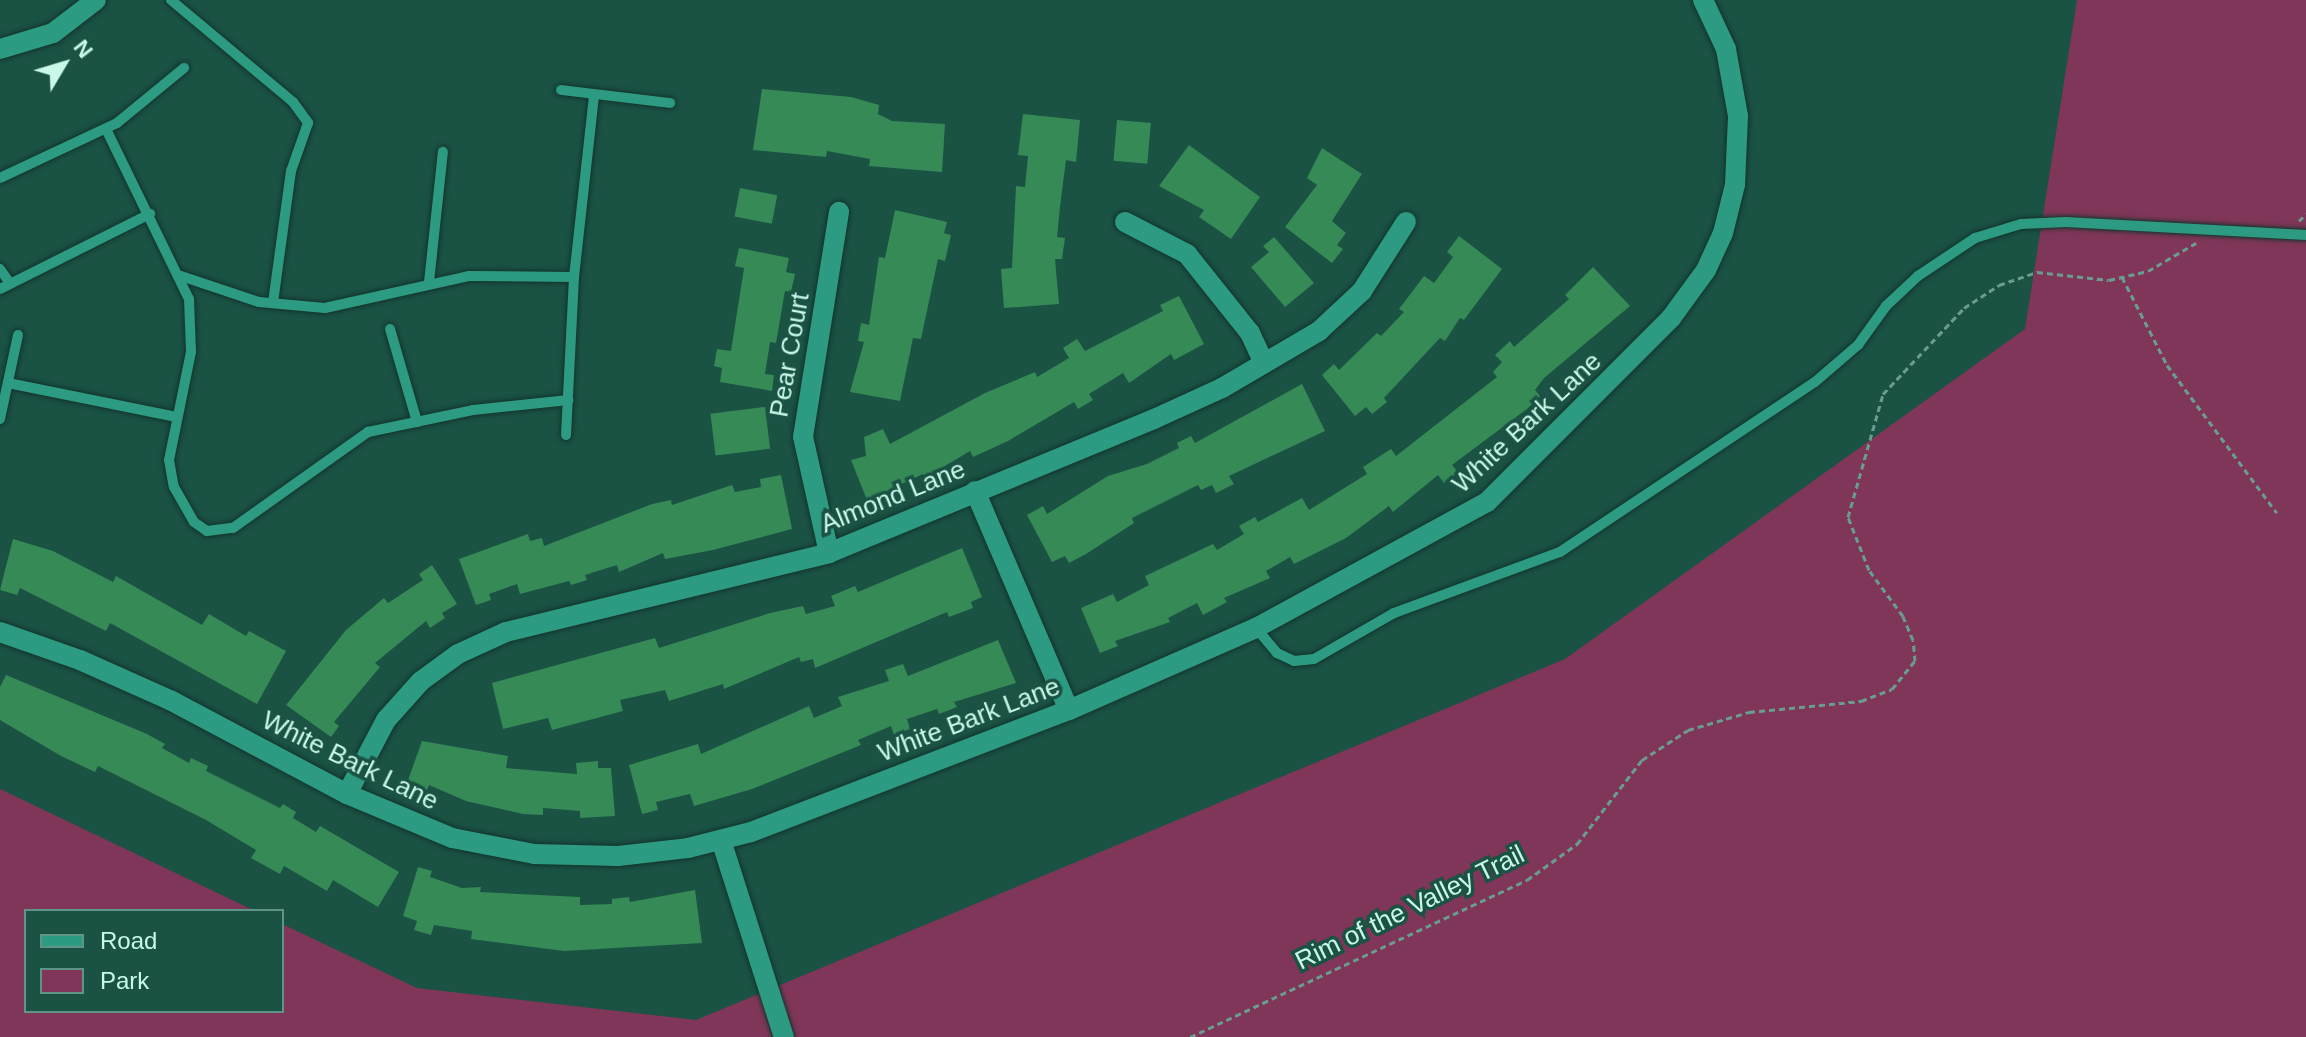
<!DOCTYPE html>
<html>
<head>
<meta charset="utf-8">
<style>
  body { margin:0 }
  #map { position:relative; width:2306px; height:1037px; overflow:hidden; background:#1a5244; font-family:Helvetica,sans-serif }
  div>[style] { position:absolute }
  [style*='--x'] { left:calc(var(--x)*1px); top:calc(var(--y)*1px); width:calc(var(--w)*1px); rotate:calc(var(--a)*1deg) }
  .green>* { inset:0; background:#803658 }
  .building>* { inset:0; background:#358a56; transform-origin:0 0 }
  .path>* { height:3px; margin-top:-1.5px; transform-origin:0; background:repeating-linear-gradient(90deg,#699d8f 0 6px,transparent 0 10px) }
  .roads { filter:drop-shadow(0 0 2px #13342c) drop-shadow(0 0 2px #13342c) }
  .service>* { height:10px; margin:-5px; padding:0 5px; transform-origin:5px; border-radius:5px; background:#2c9b81 }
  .minor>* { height:20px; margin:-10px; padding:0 10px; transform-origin:10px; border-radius:10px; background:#2c9b81 }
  span { translate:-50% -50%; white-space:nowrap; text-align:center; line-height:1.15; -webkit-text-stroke:7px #1a5244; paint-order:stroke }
  .street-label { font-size:26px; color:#c9f8e9 }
  .legend { position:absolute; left:24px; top:909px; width:260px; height:104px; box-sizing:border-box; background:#1a5244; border:2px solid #609486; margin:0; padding:10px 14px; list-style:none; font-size:24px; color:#c9f8e9 }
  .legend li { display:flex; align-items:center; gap:16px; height:40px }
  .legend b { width:40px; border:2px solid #609486 }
  .north { position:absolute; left:24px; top:24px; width:80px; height:80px; -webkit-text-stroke:6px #1a5244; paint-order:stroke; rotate:52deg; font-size:22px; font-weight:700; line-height:32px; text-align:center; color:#c9f8e9 }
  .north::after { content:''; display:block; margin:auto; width:28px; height:36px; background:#c9f8e9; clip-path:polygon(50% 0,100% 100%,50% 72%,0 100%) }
</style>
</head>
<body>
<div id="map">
  <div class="green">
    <div style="clip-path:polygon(2077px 0,2306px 0,2306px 1037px,0 1037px,0 789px,255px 911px,26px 911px,26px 1011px,282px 1011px,282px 924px,417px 988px,696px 1020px,1565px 659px,2025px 329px)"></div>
  </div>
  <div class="building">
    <div style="clip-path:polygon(762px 89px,851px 97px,879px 105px,878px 114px,892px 121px,945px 124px,942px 172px,869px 166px,870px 159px,827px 151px,826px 157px,753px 150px)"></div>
    <div style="clip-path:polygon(1023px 114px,1080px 120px,1076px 162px,1066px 160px,1060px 207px,1057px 237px,1065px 238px,1062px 259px,1055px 259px,1059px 304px,1004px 308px,1001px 269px,1012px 268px,1016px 186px,1025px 187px,1028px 156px,1018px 155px)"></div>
    <div style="left:1117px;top:120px;width:34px;height:41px;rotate:5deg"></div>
    <div style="clip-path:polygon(1189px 145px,1260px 197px,1231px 239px,1199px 217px,1204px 210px,1159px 186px)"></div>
    <div style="clip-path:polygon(1322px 148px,1362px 174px,1332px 221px,1346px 233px,1337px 245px,1343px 249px,1332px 263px,1285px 227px,1317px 185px,1307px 178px)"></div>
    <div style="left:740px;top:188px;width:38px;height:29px;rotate:11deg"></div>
    <div style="clip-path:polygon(895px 210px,947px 222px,944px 233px,951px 235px,945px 261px,938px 259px,921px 339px,913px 338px,900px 401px,850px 392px,864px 342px,858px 341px,861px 323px,869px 325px,879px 257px,885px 258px)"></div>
    <div style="clip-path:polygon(1459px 236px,1502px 269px,1464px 320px,1460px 318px,1445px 341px,1440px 338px,1384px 398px,1387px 402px,1372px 414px,1366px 407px,1355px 416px,1322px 375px,1334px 364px,1339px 370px,1377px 333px,1381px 336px,1404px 312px,1399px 309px,1424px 276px,1434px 283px,1453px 257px,1447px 252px)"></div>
    <div style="clip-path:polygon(1274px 237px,1314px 283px,1285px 307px,1251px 267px,1269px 252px,1263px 246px)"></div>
    <div style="clip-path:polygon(739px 248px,789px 258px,786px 272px,795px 274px,791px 292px,785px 291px,776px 343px,770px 342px,765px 374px,774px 375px,772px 391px,720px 382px,722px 368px,714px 366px,717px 349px,731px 351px,744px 268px,735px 266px)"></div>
    <div style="clip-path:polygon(1593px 267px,1630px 306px,1544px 378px,1535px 390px,1540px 396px,1527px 409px,1452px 465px,1458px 472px,1444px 483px,1438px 475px,1393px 512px,1389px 506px,1346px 538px,1294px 564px,1290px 557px,1266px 571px,1270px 578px,1224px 598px,1227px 602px,1203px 615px,1197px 603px,1168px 618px,1170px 622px,1115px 641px,1118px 646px,1100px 653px,1081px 608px,1113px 594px,1117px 602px,1149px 585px,1145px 576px,1213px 544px,1217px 550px,1244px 534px,1239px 526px,1255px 517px,1258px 522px,1302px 498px,1309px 510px,1367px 474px,1363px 467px,1391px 449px,1396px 456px,1497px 377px,1493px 372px,1502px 362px,1495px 355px,1510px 341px,1514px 347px,1569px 299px,1565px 295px)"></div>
    <div style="clip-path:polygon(1179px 296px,1204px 344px,1174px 360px,1171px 354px,1129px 383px,1123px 373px,1089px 394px,1093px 400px,1078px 409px,1074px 402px,1008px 441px,973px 457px,970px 451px,925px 478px,923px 474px,867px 500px,851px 460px,866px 456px,864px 437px,883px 429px,890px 444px,985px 393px,1035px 372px,1037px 377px,1069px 358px,1063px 348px,1077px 339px,1085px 351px,1163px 311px,1160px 305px)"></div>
    <div style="clip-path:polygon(1302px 384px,1325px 431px,1229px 476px,1234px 484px,1216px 493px,1212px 485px,1201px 490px,1198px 485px,1132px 518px,1134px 523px,1086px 554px,1069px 563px,1065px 556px,1052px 562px,1027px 515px,1043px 506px,1047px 514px,1108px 476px,1147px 464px,1179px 448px,1177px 443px,1191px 436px,1195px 443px)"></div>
    <div style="left:765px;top:407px;width:42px;height:55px;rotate:83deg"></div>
    <div style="clip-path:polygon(781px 475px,792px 529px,713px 550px,665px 559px,663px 553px,619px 572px,617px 565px,585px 575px,587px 580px,571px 585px,569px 581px,520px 594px,517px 584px,489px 594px,491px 600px,476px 605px,459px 559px,528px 534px,530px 541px,542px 538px,544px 546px,652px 504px,671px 500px,672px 505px,732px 485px,735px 492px,761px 487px,760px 479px)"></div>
    <div style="clip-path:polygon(13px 539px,53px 551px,113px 582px,116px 576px,202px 625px,209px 614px,246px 636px,249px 631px,286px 651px,257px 704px,110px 623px,106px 631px,20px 588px,17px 595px,0 590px)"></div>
    <div style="clip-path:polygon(962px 548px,982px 597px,971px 602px,973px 608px,949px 617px,947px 612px,815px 668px,813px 659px,801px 662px,799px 657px,724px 689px,723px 684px,669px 701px,665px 690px,620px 700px,623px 711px,552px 730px,548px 718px,503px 729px,492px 683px,655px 638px,659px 648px,770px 613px,803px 606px,806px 614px,835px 606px,831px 596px,855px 586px,858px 592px)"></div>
    <div style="clip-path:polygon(432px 565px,457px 604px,442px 613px,445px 618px,430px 628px,426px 621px,375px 663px,380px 667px,334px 722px,339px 726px,331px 737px,286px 705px,346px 630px,384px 598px,388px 603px,423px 580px,419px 574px)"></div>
    <div style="clip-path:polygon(998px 640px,1016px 683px,954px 702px,957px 707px,939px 714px,937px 709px,907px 719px,910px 729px,894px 735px,891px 726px,858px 740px,861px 745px,752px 789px,694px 806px,690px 794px,656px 802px,658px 810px,642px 814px,629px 765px,698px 744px,701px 754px,809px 706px,814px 718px,842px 706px,838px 697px,889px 681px,885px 670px,903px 664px,908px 676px)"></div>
    <div style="clip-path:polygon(6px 675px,147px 734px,165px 744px,162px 748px,189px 763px,191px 758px,208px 766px,206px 771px,280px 808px,283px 804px,296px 812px,293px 818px,316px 832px,320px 826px,399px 872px,378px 907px,333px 880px,327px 891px,284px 866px,280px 874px,251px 858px,256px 850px,206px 820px,98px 766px,95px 772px,61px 756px,0 720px,0 687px)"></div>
    <div style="clip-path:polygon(422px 741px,508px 756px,506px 768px,577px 774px,576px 763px,598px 761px,598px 768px,611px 768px,615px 816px,580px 818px,580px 811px,543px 808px,543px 815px,523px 814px,466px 801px,429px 785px,427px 790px,407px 783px)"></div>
    <div style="clip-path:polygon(418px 867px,432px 871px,430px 877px,462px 888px,481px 887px,480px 892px,580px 897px,580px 905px,612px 904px,612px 899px,629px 897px,630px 902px,695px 890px,702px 943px,564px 951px,471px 939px,472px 931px,434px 925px,431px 935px,414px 930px,417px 921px,403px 916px)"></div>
  </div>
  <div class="path">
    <div style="--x:2299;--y:221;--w:10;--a:-45"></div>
    <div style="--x:2122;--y:277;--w:99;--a:62.9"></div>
    <div style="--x:2167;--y:365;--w:184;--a:53.4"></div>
    <div style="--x:1190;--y:1037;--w:372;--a:-25"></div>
    <div style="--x:1527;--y:880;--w:62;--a:-35.8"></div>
    <div style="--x:1577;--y:844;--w:106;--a:-52.3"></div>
    <div style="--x:1642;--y:760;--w:55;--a:-33.1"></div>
    <div style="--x:1688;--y:730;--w:64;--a:-16.4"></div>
    <div style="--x:1749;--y:712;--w:113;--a:-5.6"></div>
    <div style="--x:1861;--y:701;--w:33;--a:-21"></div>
    <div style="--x:1892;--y:689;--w:36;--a:-51"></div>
    <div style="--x:1915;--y:661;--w:21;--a:-95"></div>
    <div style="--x:1913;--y:640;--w:26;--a:-113"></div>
    <div style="--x:1903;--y:616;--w:57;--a:-126.5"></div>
    <div style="--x:1869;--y:570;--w:57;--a:-111.6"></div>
    <div style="--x:1848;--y:517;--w:128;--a:-74.1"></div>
    <div style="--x:1883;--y:394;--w:118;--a:-46.7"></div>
    <div style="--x:1964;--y:308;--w:42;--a:-33.3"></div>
    <div style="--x:1999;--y:285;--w:40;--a:-18.9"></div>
    <div style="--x:2037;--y:272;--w:72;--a:6.3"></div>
    <div style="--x:2109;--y:280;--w:40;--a:-13"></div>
    <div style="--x:2148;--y:271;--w:56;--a:-30.3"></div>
  </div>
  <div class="roads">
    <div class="service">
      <div style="--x:171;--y:0;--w:159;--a:39.9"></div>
      <div style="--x:293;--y:102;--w:26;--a:54"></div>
      <div style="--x:308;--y:123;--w:51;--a:109.5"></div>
      <div style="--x:291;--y:171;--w:133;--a:97.8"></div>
      <div style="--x:561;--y:90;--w:110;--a:6.8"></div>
      <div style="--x:106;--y:129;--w:189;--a:64"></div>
      <div style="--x:189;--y:299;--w:53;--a:87.8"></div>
      <div style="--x:191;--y:352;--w:110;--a:101.5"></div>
      <div style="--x:169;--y:460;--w:27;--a:80"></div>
      <div style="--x:174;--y:487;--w:40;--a:60.3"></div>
      <div style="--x:194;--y:522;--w:16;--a:35"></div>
      <div style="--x:207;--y:531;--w:26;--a:-7"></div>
      <div style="--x:233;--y:528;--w:166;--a:-35.4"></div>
      <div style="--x:368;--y:432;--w:107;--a:-11.8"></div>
      <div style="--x:473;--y:410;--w:96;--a:-6"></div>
      <div style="--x:0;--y:178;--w:129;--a:-25.2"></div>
      <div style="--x:117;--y:123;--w:87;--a:-39.4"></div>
      <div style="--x:0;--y:269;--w:16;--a:55"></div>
      <div style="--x:181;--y:276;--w:82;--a:18.4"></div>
      <div style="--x:259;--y:302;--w:66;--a:5.2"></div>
      <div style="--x:325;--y:308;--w:148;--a:-12.5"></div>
      <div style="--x:469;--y:276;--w:105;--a:0.5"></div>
      <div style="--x:429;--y:282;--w:131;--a:-83.9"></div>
      <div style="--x:0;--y:289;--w:168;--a:-26.6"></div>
      <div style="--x:390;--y:329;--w:97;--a:73.8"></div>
      <div style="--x:8;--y:383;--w:172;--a:11.4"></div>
      <div style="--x:0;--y:419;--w:86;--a:-77.9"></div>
      <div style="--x:566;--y:435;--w:158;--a:-87.1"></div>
      <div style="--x:574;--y:277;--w:183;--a:-83.7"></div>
      <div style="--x:1256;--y:628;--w:33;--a:50"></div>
      <div style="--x:1277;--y:653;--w:19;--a:25"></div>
      <div style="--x:1294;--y:661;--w:20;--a:-6"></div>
      <div style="--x:1314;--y:659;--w:92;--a:-29.9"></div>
      <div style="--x:1394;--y:613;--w:177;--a:-20.2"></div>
      <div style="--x:1560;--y:552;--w:306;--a:-33.7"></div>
      <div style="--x:1815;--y:382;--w:57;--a:-40.7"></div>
      <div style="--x:1858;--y:345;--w:48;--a:-54.3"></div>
      <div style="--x:1886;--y:306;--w:44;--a:-43.2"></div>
      <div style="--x:1918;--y:276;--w:69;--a:-33.7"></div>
      <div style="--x:1975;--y:238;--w:48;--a:-16.9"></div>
      <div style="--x:2021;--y:224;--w:45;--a:-2.5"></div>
      <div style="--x:2066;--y:222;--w:240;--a:3.1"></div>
    </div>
    <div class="minor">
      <div style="--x:0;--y:49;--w:55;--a:-16.8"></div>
      <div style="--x:53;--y:33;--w:54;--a:-37.5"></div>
      <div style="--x:1125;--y:222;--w:70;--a:27.3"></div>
      <div style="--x:1187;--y:254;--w:101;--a:51.4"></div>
      <div style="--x:1250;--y:333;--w:33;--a:65"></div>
      <div style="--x:975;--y:491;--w:238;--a:66.8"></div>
      <div style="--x:829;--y:553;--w:119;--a:-102.6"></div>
      <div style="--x:803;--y:437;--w:228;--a:-80.9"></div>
      <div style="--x:0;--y:632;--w:85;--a:19.3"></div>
      <div style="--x:80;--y:660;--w:101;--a:24"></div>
      <div style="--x:172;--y:701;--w:198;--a:28"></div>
      <div style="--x:347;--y:794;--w:114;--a:22.7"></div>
      <div style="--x:452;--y:838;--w:84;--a:11"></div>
      <div style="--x:534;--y:854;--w:84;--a:1.4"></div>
      <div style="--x:618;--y:856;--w:70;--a:-6.5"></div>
      <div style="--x:688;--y:848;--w:65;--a:-14.3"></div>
      <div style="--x:751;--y:832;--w:341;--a:-21"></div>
      <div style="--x:1069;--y:710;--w:204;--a:-23.7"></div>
      <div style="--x:1256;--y:628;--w:263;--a:-28.6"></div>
      <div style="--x:1487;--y:502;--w:260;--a:-45"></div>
      <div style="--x:1671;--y:318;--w:59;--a:-53.9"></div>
      <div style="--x:1706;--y:270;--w:41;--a:-65.3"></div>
      <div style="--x:1723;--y:233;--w:49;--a:-76"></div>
      <div style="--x:1735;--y:185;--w:69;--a:-87.5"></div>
      <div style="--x:1738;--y:116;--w:68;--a:-100.2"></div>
      <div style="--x:1726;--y:49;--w:54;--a:-115.1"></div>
      <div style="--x:347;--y:794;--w:84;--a:-62.2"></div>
      <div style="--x:386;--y:720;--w:52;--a:-48.1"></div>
      <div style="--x:421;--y:681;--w:46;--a:-36.1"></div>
      <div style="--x:458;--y:654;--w:53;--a:-24.6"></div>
      <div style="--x:506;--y:632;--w:333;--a:-13.7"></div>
      <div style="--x:829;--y:553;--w:352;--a:-22.4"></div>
      <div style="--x:1154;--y:419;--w:75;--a:-24.5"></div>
      <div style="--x:1222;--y:388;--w:113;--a:-30.4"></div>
      <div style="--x:1319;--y:331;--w:59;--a:-42.9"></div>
      <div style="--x:1362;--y:291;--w:82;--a:-57.5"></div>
      <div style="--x:721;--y:840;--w:207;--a:72.3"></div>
    </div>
  </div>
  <div class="street-label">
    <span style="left:790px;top:355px;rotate:-80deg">Pear Court</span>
    <span style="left:1527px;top:423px;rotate:-43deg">White Bark Lane</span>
    <span style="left:893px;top:497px;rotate:-22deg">Almond Lane</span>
    <span style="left:969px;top:720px;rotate:-21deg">White Bark Lane</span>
    <span style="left:350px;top:761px;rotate:26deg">White Bark Lane</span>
    <span style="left:1410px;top:908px;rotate:-26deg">Rim of the Valley Trail</span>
  </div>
  <ul class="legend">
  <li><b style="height:10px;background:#2c9b81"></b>Road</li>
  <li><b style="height:22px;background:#803658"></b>Park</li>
  </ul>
  <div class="north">N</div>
</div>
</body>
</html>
